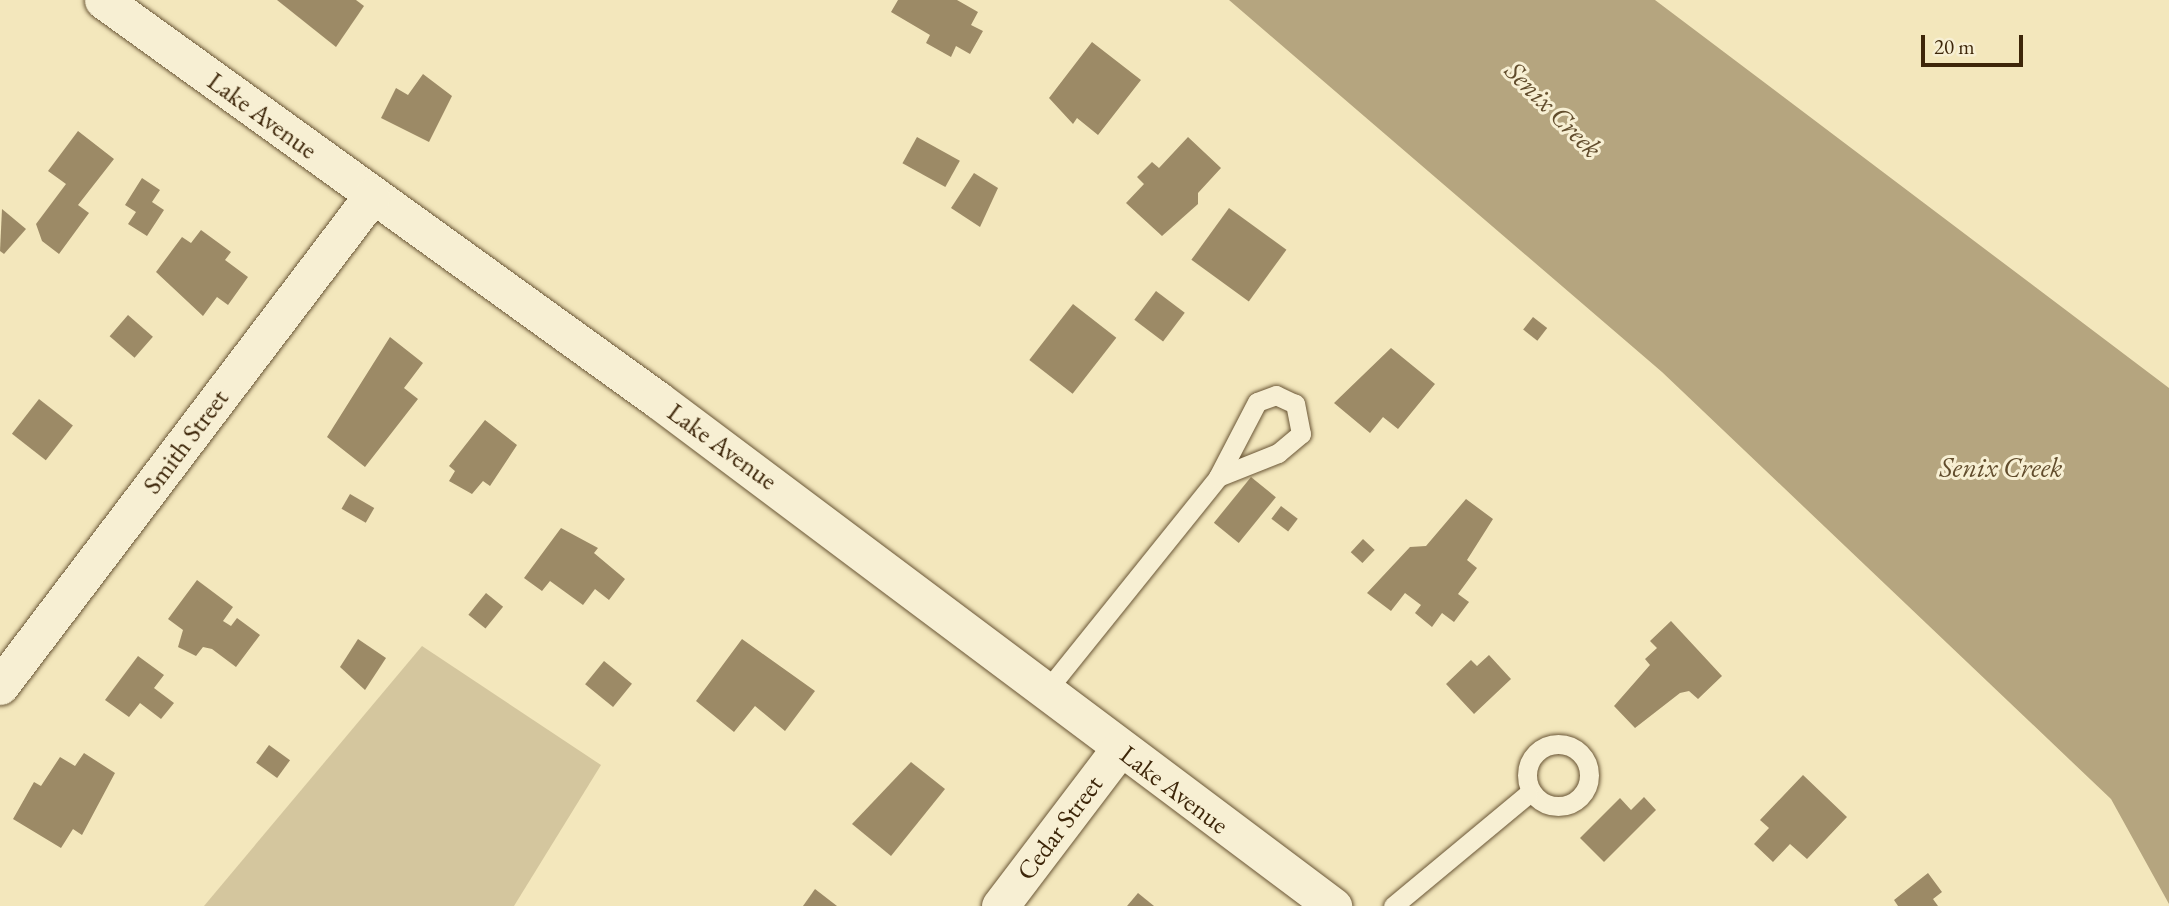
<!DOCTYPE html>
<html>
<head>
<meta charset="utf-8">
<style>
  body { margin:0 }
  #map { position:relative; width:2169px; height:906px; overflow:hidden; background:#f3e7bc; font-family:"EB Garamond",serif }
  div>[style] { position:absolute }
  [style*='--x'] { left:calc(var(--x)*1px); top:calc(var(--y)*1px); width:calc(var(--w)*1px); rotate:calc(var(--a)*1deg) }
  .green>* { inset:0; background:#d4c69e }
  .water>* { inset:0; background:#b5a57f }
  .building>* { inset:0; background:#9c8a66; transform-origin:0 0 }
  .roads { filter:drop-shadow(0 0 2px #6a5636) drop-shadow(0 0 2px #6a5636) }
  .lane>* { height:19px; margin:-9.5px; padding:0 9.5px; transform-origin:9.5px; border-radius:9.5px; background:#f7efd3 }
  .lane>.ring { margin:-9.5px; padding:0; box-sizing:content-box; background:none; border:19px solid #f7efd3; border-radius:50% }
  .street>* { height:37px; margin:-18.5px; padding:0 18.5px; transform-origin:18.5px; border-radius:18.5px; background:#f7efd3 }
  span { translate:-50% -50%; white-space:nowrap; text-align:center; line-height:1.15; -webkit-text-stroke:6px #f7efd3; paint-order:stroke }
  .street-label { font-size:26px; color:#3d2609 }
  .water-label { font-size:28px; color:#614c2c; font-style:italic }
  .scale { position:absolute; left:1921px; top:35px; width:102px; height:32px; box-sizing:border-box; border:4px solid #3d2609; border-top:0; padding-left:9px; font-size:21px; line-height:24px; white-space:nowrap; color:#3d2609; -webkit-text-stroke:5px #f7efd3; paint-order:stroke }
</style>
</head>
<body>
<div id="map">
  <div class="green">
    <div style="clip-path:polygon(422px 646px,601px 765px,514px 906px,204px 906px)"></div>
  </div>
  <div class="water">
    <div style="clip-path:polygon(1229px 0,1655px 0,2169px 388px,2169px 904px,2111px 799px,1662px 372px)"></div>
  </div>
  <div class="building">
    <div style="clip-path:polygon(277px 0,356px 0,364px 6px,336px 47px)"></div>
    <div style="clip-path:polygon(898px 0,957px 0,978px 12px,971px 25px,983px 31px,970px 54px,956px 46px,951px 57px,926px 43px,930px 35px,891px 12px)"></div>
    <div style="clip-path:polygon(1092px 42px,1141px 80px,1098px 135px,1077px 118px,1073px 124px,1049px 98px)"></div>
    <div style="clip-path:polygon(423px 74px,452px 96px,429px 142px,381px 118px,396px 88px,408px 95px)"></div>
    <div style="clip-path:polygon(78px 131px,114px 159px,78px 205px,89px 213px,59px 254px,42px 241px,36px 224px,66px 184px,48px 171px)"></div>
    <div style="left:917px;top:137px;width:49px;height:30px;rotate:29deg"></div>
    <div style="clip-path:polygon(1188px 137px,1221px 168px,1198px 193px,1198px 204px,1162px 236px,1126px 203px,1144px 184px,1137px 177px,1152px 162px,1159px 168px)"></div>
    <div style="clip-path:polygon(974px 173px,998px 188px,980px 227px,951px 208px)"></div>
    <div style="clip-path:polygon(142px 178px,160px 190px,152px 202px,164px 210px,147px 236px,128px 224px,136px 212px,125px 205px)"></div>
    <div style="left:1229px;top:208px;width:71px;height:64px;rotate:36deg"></div>
    <div style="clip-path:polygon(2px 209px,26px 229px,4px 254px,0 251px)"></div>
    <div style="clip-path:polygon(201px 230px,231px 252px,225px 260px,248px 277px,228px 305px,217px 297px,203px 316px,156px 272px,182px 237px,191px 243px)"></div>
    <div style="left:1156px;top:291px;width:36px;height:36px;rotate:37deg"></div>
    <div style="left:1073px;top:304px;width:55px;height:71px;rotate:38deg"></div>
    <div style="left:128px;top:315px;width:33px;height:28px;rotate:41deg"></div>
    <div style="left:1533px;top:317px;width:18px;height:16px;rotate:38deg"></div>
    <div style="clip-path:polygon(390px 337px,423px 363px,404px 388px,418px 399px,365px 467px,327px 437px)"></div>
    <div style="clip-path:polygon(1391px 348px,1435px 384px,1398px 429px,1383px 417px,1370px 433px,1334px 403px)"></div>
    <div style="left:39px;top:399px;width:43px;height:44px;rotate:38deg"></div>
    <div style="clip-path:polygon(485px 420px,517px 445px,490px 486px,483px 481px,472px 494px,449px 481px,455px 471px,449px 466px)"></div>
    <div style="left:1251px;top:477px;width:32px;height:59px;rotate:39deg"></div>
    <div style="left:350px;top:494px;width:28px;height:17px;rotate:30deg"></div>
    <div style="clip-path:polygon(1466px 499px,1493px 519px,1467px 560px,1477px 568px,1458px 594px,1469px 602px,1454px 622px,1442px 613px,1432px 627px,1415px 613px,1421px 605px,1405px 593px,1391px 611px,1367px 593px,1410px 547px,1426px 546px)"></div>
    <div style="left:1281px;top:506px;width:21px;height:16px;rotate:37deg"></div>
    <div style="clip-path:polygon(561px 528px,598px 548px,594px 553px,625px 579px,609px 600px,595px 589px,583px 605px,550px 581px,542px 591px,524px 578px)"></div>
    <div style="left:1363px;top:539px;width:16px;height:18px;rotate:43deg"></div>
    <div style="clip-path:polygon(197px 580px,233px 607px,223px 621px,231px 626px,237px 618px,260px 635px,236px 667px,212px 649px,203px 647px,196px 656px,178px 647px,183px 630px,168px 619px)"></div>
    <div style="left:486px;top:593px;width:22px;height:28px;rotate:39deg"></div>
    <div style="clip-path:polygon(1671px 621px,1722px 676px,1698px 699px,1689px 691px,1680px 693px,1635px 728px,1614px 706px,1650px 665px,1645px 659px,1657px 648px,1650px 641px)"></div>
    <div style="clip-path:polygon(358px 639px,386px 658px,365px 690px,340px 667px)"></div>
    <div style="clip-path:polygon(742px 639px,815px 691px,785px 731px,755px 706px,734px 732px,696px 701px)"></div>
    <div style="clip-path:polygon(1489px 655px,1511px 679px,1474px 714px,1446px 684px,1471px 660px,1477px 666px)"></div>
    <div style="clip-path:polygon(138px 656px,164px 675px,154px 688px,174px 703px,161px 719px,140px 703px,129px 717px,105px 700px)"></div>
    <div style="left:604px;top:661px;width:36px;height:30px;rotate:39deg"></div>
    <div style="left:269px;top:745px;width:26px;height:22px;rotate:36deg"></div>
    <div style="clip-path:polygon(84px 753px,115px 773px,82px 835px,73px 829px,61px 848px,13px 819px,34px 782px,41px 786px,60px 757px,75px 766px)"></div>
    <div style="clip-path:polygon(911px 762px,945px 789px,891px 856px,852px 824px)"></div>
    <div style="clip-path:polygon(1803px 775px,1847px 817px,1807px 859px,1790px 844px,1773px 862px,1754px 844px,1769px 828px,1760px 820px)"></div>
    <div style="clip-path:polygon(1644px 797px,1656px 810px,1604px 862px,1580px 838px,1620px 798px,1631px 810px)"></div>
    <div style="clip-path:polygon(1928px 873px,1942px 892px,1933px 899px,1938px 906px,1898px 906px,1894px 900px)"></div>
    <div style="clip-path:polygon(815px 889px,837px 906px,803px 906px)"></div>
    <div style="clip-path:polygon(1138px 893px,1154px 906px,1127px 906px)"></div>
  </div>
  <div class="roads">
    <div class="lane">
      <div style="--x:1047;--y:690;--w:273;--a:-51.2"></div>
      <div style="--x:1218;--y:477;--w:65;--a:-21.8"></div>
      <div style="--x:1278;--y:453;--w:30;--a:-40"></div>
      <div style="--x:1301;--y:434;--w:31;--a:-101"></div>
      <div style="--x:1295;--y:404;--w:21;--a:-155"></div>
      <div style="--x:1276;--y:395;--w:20;--a:160"></div>
      <div style="--x:1257;--y:402;--w:85;--a:117.5"></div>
      <div class="ring" style="left:1527px;top:744px;width:43px;height:43px"></div>
      <div style="--x:1393;--y:906;--w:175;--a:-39.7"></div>
    </div>
    <div class="street">
      <div style="--x:103;--y:0;--w:684;--a:35.78"></div>
      <div style="--x:658;--y:400;--w:844;--a:36.86"></div>
      <div style="--x:0;--y:686;--w:614;--a:-52.81"></div>
      <div style="--x:1000;--y:906;--w:197;--a:-52.8"></div>
    </div>
  </div>
  <div class="street-label">
    <span style="left:262px;top:116px;rotate:36deg">Lake Avenue</span>
    <span style="left:186px;top:442px;rotate:-53deg">Smith Street</span>
    <span style="left:722px;top:447px;rotate:36deg">Lake Avenue</span>
    <span style="left:1174px;top:790px;rotate:37deg">Lake Avenue</span>
    <span style="left:1060px;top:828px;rotate:-53deg">Cedar Street</span>
  </div>
  <div class="water-label">
    <span style="left:1554px;top:109px;rotate:45deg">Senix Creek</span>
    <span style="left:2001px;top:467px">Senix Creek</span>
  </div>
  <div class="scale">20 m</div>
</div>
</body>
</html>
